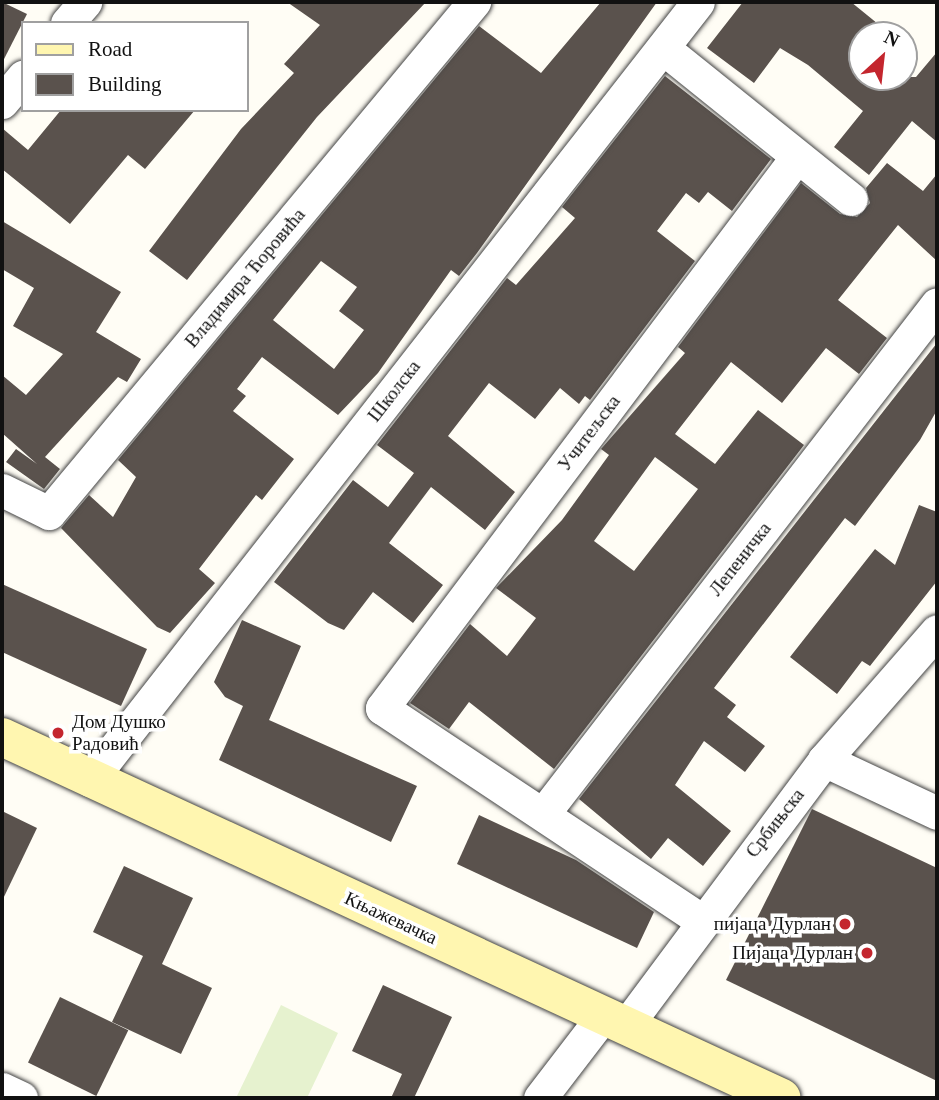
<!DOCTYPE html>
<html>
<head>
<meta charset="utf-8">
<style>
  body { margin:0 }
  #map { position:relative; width:939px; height:1100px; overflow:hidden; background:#fffdf5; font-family:"Times New Roman",serif }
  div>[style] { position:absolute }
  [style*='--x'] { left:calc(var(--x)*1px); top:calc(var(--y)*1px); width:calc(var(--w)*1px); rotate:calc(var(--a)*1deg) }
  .pitch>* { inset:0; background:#e6f2cf }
  .building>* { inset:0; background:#5a524d; transform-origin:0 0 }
  .roads { filter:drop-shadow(0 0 2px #444) drop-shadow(0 0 2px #444) }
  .street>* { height:33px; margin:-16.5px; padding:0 16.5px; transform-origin:16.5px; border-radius:16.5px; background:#fff }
  .secondary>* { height:38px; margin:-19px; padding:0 19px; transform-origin:19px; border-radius:19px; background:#fff6b0 }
  .dots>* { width:19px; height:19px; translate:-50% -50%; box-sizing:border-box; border:4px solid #fff; border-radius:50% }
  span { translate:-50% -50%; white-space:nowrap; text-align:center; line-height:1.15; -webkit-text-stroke:7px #fff; paint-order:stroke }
  .street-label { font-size:19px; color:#111 }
  .poi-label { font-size:19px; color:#111 }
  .left { translate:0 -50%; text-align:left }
  .right { translate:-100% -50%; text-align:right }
  .frame { position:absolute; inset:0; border:4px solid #111; pointer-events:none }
  .legend { position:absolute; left:21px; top:21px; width:228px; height:91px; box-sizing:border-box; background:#fff; border:2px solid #a0a0a0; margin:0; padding:9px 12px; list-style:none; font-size:21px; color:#111 }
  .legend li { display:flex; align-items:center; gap:14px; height:35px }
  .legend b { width:35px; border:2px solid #a0a0a0 }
  .north { position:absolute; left:848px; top:21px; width:70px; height:70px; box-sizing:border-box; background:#fff; border:2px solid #a0a0a0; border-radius:50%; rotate:27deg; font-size:19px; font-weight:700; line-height:28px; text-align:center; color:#111 }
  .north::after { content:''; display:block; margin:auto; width:24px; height:32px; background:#c4262e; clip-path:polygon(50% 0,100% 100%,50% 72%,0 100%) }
</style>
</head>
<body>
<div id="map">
  <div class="pitch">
    <div style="clip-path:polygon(281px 1005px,338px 1033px,307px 1098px,236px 1098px)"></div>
  </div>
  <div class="building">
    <div style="clip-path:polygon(2px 2px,27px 14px,2px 63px)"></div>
    <div style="clip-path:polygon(287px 2px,426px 2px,317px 117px,187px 280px,149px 251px,241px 129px,294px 73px,284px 64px,320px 25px)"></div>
    <div style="clip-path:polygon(evenodd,601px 2px,657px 2px,477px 253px,459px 276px,451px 270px,378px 373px,338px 415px,262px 357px,237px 389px,246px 396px,233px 411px,294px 459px,262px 500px,256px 495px,199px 569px,215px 583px,170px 633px,157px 627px,61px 528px,89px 495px,113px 517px,136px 477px,118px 460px,479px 26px,541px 73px,601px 2px,321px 261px,357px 287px,339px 311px,364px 330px,334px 369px,273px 320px,321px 261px)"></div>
    <div style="clip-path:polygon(743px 2px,851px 2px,883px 28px,879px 35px,862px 35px,859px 77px,916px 77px,937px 52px,937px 142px,912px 121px,869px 175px,834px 147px,863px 111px,808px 65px,780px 48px,754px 83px,707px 48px)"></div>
    <div style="clip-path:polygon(665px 76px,771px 159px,732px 211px,708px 192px,699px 203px,686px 193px,657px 231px,695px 261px,590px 400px,585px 396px,579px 404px,560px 388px,535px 419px,489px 383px,448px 436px,515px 492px,485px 530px,431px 487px,389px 543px,443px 585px,413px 623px,373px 592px,344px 630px,328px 623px,274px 582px,353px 480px,388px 507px,414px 473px,377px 445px,507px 278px,516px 285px,575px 218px,562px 207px)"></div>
    <div style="clip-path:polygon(61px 110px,195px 110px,145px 169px,128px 155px,70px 224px,2px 169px,2px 128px,28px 150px)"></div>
    <div style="clip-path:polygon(evenodd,887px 163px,923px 191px,937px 174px,937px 261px,898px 225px,838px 300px,887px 338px,859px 374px,826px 348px,782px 403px,731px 362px,675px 434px,715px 464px,758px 410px,804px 445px,554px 769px,469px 702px,449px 729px,410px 703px,470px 624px,507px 656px,536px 618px,496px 588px,562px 520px,609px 455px,601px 449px,685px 353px,678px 347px,801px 183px,840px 214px,857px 217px,870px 203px,866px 188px,887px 163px,655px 457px,698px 489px,634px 571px,594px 541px,655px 457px)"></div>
    <div style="clip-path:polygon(2px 221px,121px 292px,96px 332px,141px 359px,127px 382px,118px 377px,45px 457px,60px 469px,44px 489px,6px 462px,16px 449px,37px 464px,2px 433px,2px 375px,26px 395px,63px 354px,13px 326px,34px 288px,2px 269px)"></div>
    <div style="clip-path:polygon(937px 343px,937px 410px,920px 440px,855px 526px,845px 518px,714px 688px,736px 705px,727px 717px,765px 746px,745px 772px,704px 741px,675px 785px,731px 831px,703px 866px,668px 838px,651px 859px,579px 799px)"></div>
    <div style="clip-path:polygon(919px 505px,937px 512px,937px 581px,870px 666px,862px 661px,837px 694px,790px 657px,875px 549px,895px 565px)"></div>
    <div style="clip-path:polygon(2px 584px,147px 649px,121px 706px,2px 652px)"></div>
    <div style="clip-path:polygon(242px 620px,301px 646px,269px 720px,417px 786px,391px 842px,219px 760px,243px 706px,225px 697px,214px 682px)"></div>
    <div style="clip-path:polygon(812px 809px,937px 868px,937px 1081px,726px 980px)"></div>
    <div style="clip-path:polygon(2px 811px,37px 828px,2px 901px)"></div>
    <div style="clip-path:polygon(479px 815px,576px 860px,654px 912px,637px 948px,457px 864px)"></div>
    <div style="clip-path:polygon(124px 866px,193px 898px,162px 964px,212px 988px,181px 1054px,112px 1022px,143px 956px,93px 932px)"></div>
    <div style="clip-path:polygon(383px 985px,452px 1017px,414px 1098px,391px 1098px,402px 1074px,352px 1051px)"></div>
    <div style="left:60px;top:997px;width:76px;height:73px;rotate:26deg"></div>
  </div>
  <div class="roads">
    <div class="street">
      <div style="--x:67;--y:23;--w:28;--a:-49"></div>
      <div style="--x:663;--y:48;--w:241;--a:38.8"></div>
      <div style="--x:2;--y:102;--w:33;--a:-50"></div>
      <div style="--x:2;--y:490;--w:52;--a:26.1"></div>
      <div style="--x:49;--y:513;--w:665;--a:-50.25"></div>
      <div style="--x:824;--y:760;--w:125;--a:25.1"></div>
      <div style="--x:90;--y:780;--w:987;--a:-51.99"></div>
      <div style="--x:543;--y:814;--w:644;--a:-52.31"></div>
      <div style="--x:701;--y:920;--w:383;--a:-146.4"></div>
      <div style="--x:382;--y:708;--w:688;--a:-53.03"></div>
      <div style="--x:626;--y:1026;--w:332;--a:-53.3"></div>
      <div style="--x:824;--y:760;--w:171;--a:-48.8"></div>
      <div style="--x:2;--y:1089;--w:21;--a:25"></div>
      <div style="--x:540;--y:1098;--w:103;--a:-52.5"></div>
    </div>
    <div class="secondary">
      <div style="--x:2;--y:737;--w:859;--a:24.84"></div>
    </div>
  </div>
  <div class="dots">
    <div style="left:58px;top:733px;background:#c4262e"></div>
    <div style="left:845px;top:924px;background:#c4262e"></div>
    <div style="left:867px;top:953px;background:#c4262e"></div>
  </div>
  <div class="street-label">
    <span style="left:245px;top:278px;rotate:-50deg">Владимира Ћоровића</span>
    <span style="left:394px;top:391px;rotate:-52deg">Школска</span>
    <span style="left:589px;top:433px;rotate:-53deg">Учитељска</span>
    <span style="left:740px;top:559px;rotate:-52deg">Лепеничка</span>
    <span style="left:775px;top:823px;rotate:-52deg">Србињска</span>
    <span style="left:391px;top:918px;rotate:25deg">Књажевачка</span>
  </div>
  <div class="poi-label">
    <span class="left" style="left:72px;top:733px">Дом Душко<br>Радовић</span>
    <span class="right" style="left:831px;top:924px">пијаца Дурлан</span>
    <span class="right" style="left:853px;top:953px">Пијаца Дурлан</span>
  </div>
  <div class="frame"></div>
  <ul class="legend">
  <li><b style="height:9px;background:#fff6b0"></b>Road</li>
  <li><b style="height:19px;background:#5a524d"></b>Building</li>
  </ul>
  <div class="north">N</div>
</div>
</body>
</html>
